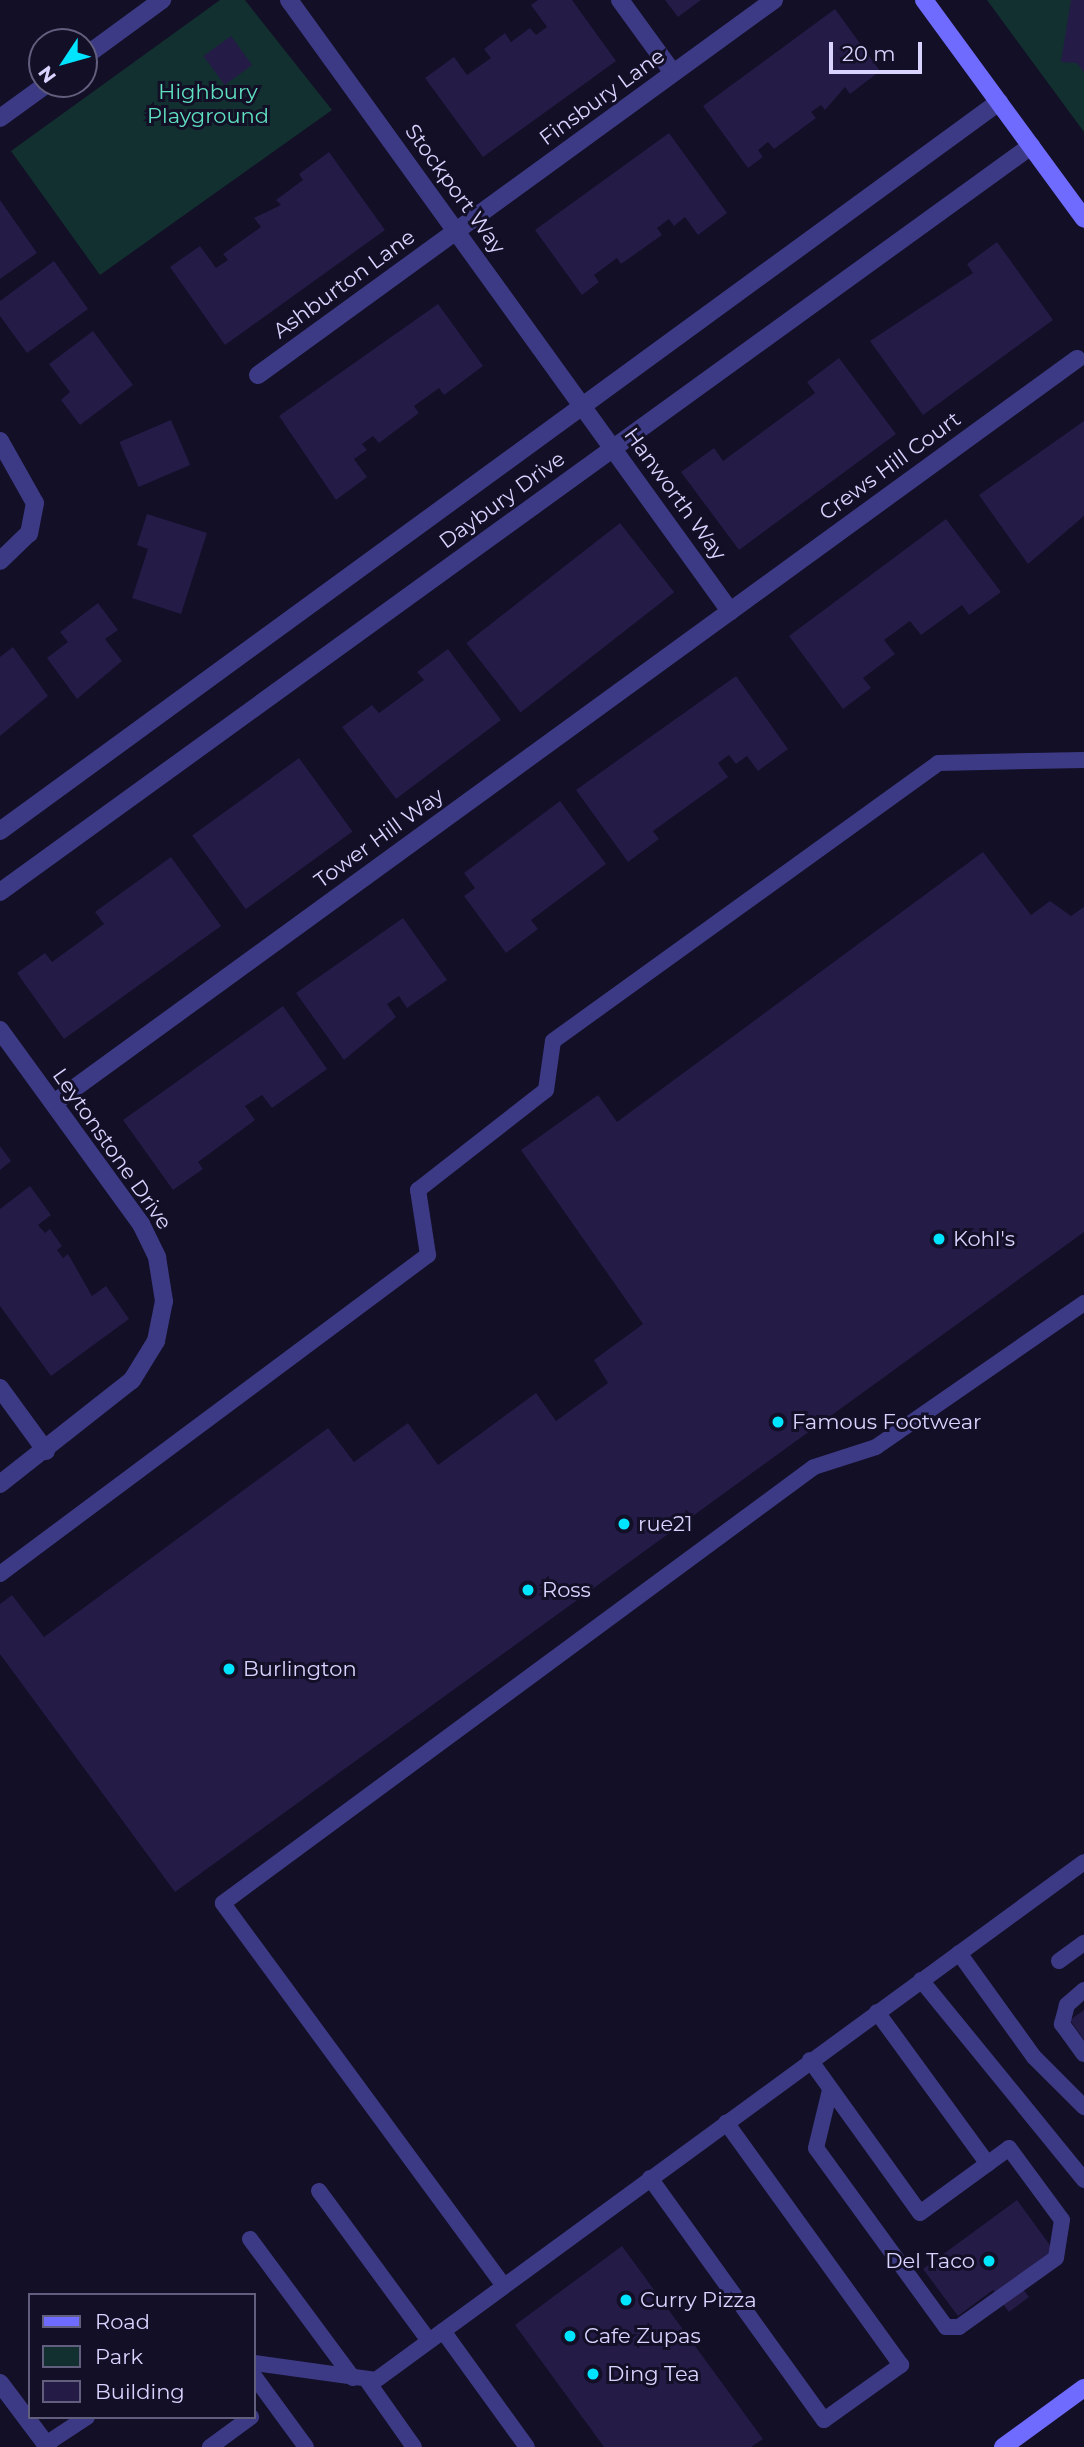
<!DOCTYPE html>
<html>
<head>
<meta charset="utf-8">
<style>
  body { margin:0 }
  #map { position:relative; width:1084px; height:2447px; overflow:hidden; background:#130f26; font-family:Montserrat,sans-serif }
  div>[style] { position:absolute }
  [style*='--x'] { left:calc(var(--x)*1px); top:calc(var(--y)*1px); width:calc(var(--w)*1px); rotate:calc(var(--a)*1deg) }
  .green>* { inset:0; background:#12302f }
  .building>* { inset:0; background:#241b47; transform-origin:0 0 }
  .service>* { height:16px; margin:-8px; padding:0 8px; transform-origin:8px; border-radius:8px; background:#3d3a85 }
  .minor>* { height:18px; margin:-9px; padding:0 9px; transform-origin:9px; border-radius:9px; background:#3d3a85 }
  .secondary>* { height:18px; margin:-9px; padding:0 9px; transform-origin:9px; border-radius:9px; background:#6f6bff }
  .dots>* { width:19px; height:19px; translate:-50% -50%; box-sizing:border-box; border:4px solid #130f26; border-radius:50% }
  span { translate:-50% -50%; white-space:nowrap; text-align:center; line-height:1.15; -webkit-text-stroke:6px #130f26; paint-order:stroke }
  .park-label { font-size:21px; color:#5fe0c0 }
  .street-label { font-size:21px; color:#d9d4ff }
  .poi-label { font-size:21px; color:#d9d4ff }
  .left { translate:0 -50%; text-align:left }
  .right { translate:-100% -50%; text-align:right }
  .legend { position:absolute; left:28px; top:2293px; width:228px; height:126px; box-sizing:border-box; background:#130f26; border:2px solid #625e7d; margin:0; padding:9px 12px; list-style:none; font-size:21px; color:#d9d4ff }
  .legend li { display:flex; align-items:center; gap:14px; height:35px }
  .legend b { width:35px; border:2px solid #625e7d }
  .north { position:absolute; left:28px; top:28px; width:70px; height:70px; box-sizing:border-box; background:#130f26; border:2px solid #625e7d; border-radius:50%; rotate:234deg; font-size:19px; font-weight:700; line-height:28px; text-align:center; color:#d9d4ff }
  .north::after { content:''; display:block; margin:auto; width:24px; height:32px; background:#00e5ff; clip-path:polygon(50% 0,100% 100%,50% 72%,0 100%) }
  .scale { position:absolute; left:829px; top:42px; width:93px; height:32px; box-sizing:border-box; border:4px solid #d9d4ff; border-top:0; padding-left:9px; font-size:21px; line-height:24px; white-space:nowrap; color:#d9d4ff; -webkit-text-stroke:5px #130f26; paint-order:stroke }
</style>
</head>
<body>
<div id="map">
  <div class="green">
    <div style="clip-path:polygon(220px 0,245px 0,332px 110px,100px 275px,11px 151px)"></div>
    <div style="clip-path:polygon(987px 0,1084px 0,1084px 132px)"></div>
  </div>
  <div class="building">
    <div style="clip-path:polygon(538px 0,572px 0,616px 61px,483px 157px,425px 78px,454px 57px,467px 75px,491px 58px,484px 49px,505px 33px,511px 42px,530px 28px,536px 35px,547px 27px,531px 5px)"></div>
    <div style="clip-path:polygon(665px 0,701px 0,678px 17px)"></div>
    <div style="clip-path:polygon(1071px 0,1084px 0,1084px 72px,1077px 63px,1061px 62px)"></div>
    <div style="clip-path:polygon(835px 9px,880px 71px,850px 94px,845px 87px,825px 110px,821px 105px,811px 112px,816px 118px,774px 149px,768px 142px,758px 150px,763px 157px,748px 168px,703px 106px)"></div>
    <div style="left:231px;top:36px;width:36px;height:34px;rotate:54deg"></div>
    <div style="clip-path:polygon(669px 133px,727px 213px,698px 235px,685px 217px,674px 226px,669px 219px,657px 228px,662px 235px,621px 264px,617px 258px,594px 275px,599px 282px,582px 295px,535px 230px)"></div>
    <div style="clip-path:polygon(329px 152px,385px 230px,225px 345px,170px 267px,200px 246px,216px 268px,228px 260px,223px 254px,261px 227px,254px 218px,281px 205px,276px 200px,303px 180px,299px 174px)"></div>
    <div style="clip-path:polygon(0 200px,37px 253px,0 279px)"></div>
    <div style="clip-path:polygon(997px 242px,1053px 320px,923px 415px,870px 341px,973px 273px,967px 264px)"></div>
    <div style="clip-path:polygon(54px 261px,88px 309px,27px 353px,0 316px,0 301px)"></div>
    <div style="clip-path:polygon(438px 304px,483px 366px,444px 395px,439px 388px,414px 406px,419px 413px,379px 443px,373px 436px,362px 444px,367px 450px,354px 459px,367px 477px,336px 500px,279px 416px)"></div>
    <div style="clip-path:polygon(93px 331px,133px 385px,80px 425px,61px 400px,70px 392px,49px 364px)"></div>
    <div style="clip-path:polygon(839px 358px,896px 434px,739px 550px,681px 472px,714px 448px,723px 461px,815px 393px,807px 382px)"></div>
    <div style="left:171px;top:420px;width:49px;height:56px;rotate:67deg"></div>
    <div style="clip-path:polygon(1084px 421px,1084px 516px,1028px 564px,979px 495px)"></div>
    <div style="clip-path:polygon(147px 514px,207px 533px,181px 614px,132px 598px,148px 549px,137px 545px)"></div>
    <div style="clip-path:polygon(946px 519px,1001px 592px,969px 615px,962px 605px,921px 635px,910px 621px,884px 640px,895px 654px,863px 678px,871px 688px,843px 709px,789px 636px)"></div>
    <div style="left:620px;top:523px;width:88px;height:195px;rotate:52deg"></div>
    <div style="clip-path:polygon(98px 603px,118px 630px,105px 639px,122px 661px,77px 699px,47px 658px,68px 642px,60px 632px)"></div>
    <div style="clip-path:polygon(13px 647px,48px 696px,0 736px,0 657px)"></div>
    <div style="clip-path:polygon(448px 649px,501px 720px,396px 799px,342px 727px,372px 705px,379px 713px,424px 680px,417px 672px)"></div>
    <div style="clip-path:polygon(736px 676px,788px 749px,758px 771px,747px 756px,736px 764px,729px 755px,718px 763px,728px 777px,653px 831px,659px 839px,628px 862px,576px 790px)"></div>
    <div style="left:299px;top:758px;width:91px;height:132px;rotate:54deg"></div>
    <div style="clip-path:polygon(560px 801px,606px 864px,531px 920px,538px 929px,506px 953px,464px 896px,475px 888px,464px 873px)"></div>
    <div style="clip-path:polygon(983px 852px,1031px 915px,1050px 901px,1071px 916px,1084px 907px,1084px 1232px,175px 1892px,0 1654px,0 1604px,12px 1595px,44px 1637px,328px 1428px,354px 1462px,408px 1423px,438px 1465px,536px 1393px,556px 1421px,608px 1383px,594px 1360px,643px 1324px,521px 1150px,598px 1095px,617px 1122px)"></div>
    <div style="clip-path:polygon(171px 857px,221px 926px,64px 1039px,17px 973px,45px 953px,52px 962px,104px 924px,95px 912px)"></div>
    <div style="clip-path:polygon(403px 918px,447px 980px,407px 1008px,399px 996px,387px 1004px,396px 1017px,344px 1060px,296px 993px)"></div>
    <div style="clip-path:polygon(283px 1006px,327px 1069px,272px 1108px,262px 1095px,245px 1106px,255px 1120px,198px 1162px,203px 1169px,173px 1190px,123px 1120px)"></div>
    <div style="clip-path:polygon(0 1146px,11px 1161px,0 1170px)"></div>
    <div style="clip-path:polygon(30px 1186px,51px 1215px,38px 1225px,45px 1233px,50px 1229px,62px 1246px,57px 1250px,63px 1258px,68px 1254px,92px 1296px,106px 1286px,129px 1319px,51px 1376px,0 1306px,0 1209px)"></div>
    <div style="clip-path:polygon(1084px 2010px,1084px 2040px,1070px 2020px)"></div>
    <div style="clip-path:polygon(1017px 2200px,1055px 2252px,1017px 2281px,1029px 2297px,1009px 2312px,993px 2290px,958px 2316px,923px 2269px)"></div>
    <div style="clip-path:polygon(622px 2246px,763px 2439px,751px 2447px,604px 2447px,515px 2325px)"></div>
  </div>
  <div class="service">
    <div style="--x:0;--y:1574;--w:534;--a:-36.7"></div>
    <div style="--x:428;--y:1255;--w:66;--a:-98.7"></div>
    <div style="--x:418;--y:1190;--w:162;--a:-38"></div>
    <div style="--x:546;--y:1090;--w:49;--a:-81.9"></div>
    <div style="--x:553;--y:1041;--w:475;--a:-35.8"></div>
    <div style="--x:938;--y:763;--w:146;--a:-1.2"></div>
    <div style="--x:959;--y:1953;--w:128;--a:54.2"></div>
    <div style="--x:1034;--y:2057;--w:71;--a:45"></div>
    <div style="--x:1059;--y:1961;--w:31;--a:-36"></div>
    <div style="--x:921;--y:1980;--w:258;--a:50.8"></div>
    <div style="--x:1084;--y:1990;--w:23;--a:139"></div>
    <div style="--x:1067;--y:2005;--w:20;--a:105"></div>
    <div style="--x:1062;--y:2024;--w:37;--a:54"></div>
    <div style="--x:877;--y:2012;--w:188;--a:53.9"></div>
    <div style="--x:810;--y:2060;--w:188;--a:54.3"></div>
    <div style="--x:920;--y:2213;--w:110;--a:-36.1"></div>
    <div style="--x:1009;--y:2148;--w:89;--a:53.6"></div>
    <div style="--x:1062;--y:2220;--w:38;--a:99"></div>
    <div style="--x:1056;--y:2258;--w:119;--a:144.6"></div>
    <div style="--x:959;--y:2327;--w:13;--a:180"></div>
    <div style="--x:946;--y:2327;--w:221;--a:-126"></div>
    <div style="--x:816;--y:2148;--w:60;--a:-76.4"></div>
    <div style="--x:650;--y:2178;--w:298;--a:54.3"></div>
    <div style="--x:824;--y:2420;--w:95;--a:-35.5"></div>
    <div style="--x:901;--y:2365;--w:299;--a:-125.8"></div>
    <div style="--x:319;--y:2191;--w:186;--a:53.7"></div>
    <div style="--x:250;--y:2239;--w:173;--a:53.5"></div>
    <div style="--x:504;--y:2286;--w:475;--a:-126.3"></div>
    <div style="--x:223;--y:1903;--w:734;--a:-36.42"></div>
    <div style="--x:814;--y:1467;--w:65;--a:-17.9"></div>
    <div style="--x:876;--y:1447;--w:253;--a:-34.7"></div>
    <div style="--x:443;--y:2331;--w:143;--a:54.1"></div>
    <div style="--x:254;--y:2363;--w:123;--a:7.9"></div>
    <div style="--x:376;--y:2380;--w:877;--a:-36.19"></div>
    <div style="--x:254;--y:2376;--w:88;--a:53.8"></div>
    <div style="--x:366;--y:2379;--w:83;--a:54.8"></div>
    <div style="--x:46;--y:2444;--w:49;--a:-33.4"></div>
    <div style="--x:210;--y:2447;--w:51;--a:-36.2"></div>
  </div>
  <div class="minor">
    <div style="--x:289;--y:0;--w:754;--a:54.18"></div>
    <div style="--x:620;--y:0;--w:90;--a:54"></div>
    <div style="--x:84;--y:57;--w:97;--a:-36.2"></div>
    <div style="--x:0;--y:118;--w:58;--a:-35.9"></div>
    <div style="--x:258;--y:375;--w:638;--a:-36.01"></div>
    <div style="--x:0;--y:441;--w:71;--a:60.6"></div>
    <div style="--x:35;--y:503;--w:31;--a:101"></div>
    <div style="--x:29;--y:533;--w:40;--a:136"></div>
    <div style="--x:0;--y:831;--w:1237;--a:-36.12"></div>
    <div style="--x:0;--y:892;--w:1273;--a:-35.89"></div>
    <div style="--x:0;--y:1030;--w:240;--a:54"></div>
    <div style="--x:141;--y:1224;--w:37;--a:64"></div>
    <div style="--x:157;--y:1257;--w:45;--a:81"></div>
    <div style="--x:164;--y:1301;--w:41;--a:101.3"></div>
    <div style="--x:156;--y:1341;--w:46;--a:121.6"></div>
    <div style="--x:132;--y:1380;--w:168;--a:141.8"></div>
    <div style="--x:54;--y:1103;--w:1265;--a:-36.03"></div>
    <div style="--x:0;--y:1388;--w:78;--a:53.9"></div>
    <div style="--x:0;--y:2383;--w:80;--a:53.1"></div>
  </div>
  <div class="secondary">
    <div style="--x:924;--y:0;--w:271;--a:53.8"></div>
    <div style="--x:1003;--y:2447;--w:100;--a:-36.1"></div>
  </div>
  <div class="dots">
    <div style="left:939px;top:1239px;background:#00e5ff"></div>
    <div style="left:778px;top:1422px;background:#00e5ff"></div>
    <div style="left:624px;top:1524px;background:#00e5ff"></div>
    <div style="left:528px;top:1590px;background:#00e5ff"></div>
    <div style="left:229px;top:1669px;background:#00e5ff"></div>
    <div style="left:989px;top:2261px;background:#00e5ff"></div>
    <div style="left:626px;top:2300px;background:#00e5ff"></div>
    <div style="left:570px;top:2336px;background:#00e5ff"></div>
    <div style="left:593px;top:2374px;background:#00e5ff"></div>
  </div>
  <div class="park-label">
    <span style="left:208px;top:104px">Highbury<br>Playground</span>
  </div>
  <div class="street-label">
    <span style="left:602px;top:97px;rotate:-36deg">Finsbury Lane</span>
    <span style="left:455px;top:189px;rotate:54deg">Stockport Way</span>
    <span style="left:344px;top:284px;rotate:-36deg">Ashburton Lane</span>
    <span style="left:890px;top:466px;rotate:-36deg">Crews Hill Court</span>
    <span style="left:675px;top:494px;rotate:54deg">Hanworth Way</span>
    <span style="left:502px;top:500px;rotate:-36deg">Daybury Drive</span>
    <span style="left:379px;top:838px;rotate:-36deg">Tower Hill Way</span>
    <span style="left:112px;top:1149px;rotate:55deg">Leytonstone Drive</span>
  </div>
  <div class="poi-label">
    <span class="left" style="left:953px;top:1239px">Kohl's</span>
    <span class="left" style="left:792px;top:1422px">Famous Footwear</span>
    <span class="left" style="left:638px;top:1524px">rue21</span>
    <span class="left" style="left:542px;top:1590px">Ross</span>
    <span class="left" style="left:243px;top:1669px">Burlington</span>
    <span class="right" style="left:975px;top:2261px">Del Taco</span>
    <span class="left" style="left:640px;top:2300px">Curry Pizza</span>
    <span class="left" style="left:584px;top:2336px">Cafe Zupas</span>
    <span class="left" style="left:607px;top:2374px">Ding Tea</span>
  </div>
  <ul class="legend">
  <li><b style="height:9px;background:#6f6bff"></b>Road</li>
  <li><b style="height:19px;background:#12302f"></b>Park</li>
  <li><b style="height:19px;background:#241b47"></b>Building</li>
  </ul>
  <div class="north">N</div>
  <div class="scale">20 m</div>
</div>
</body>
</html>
